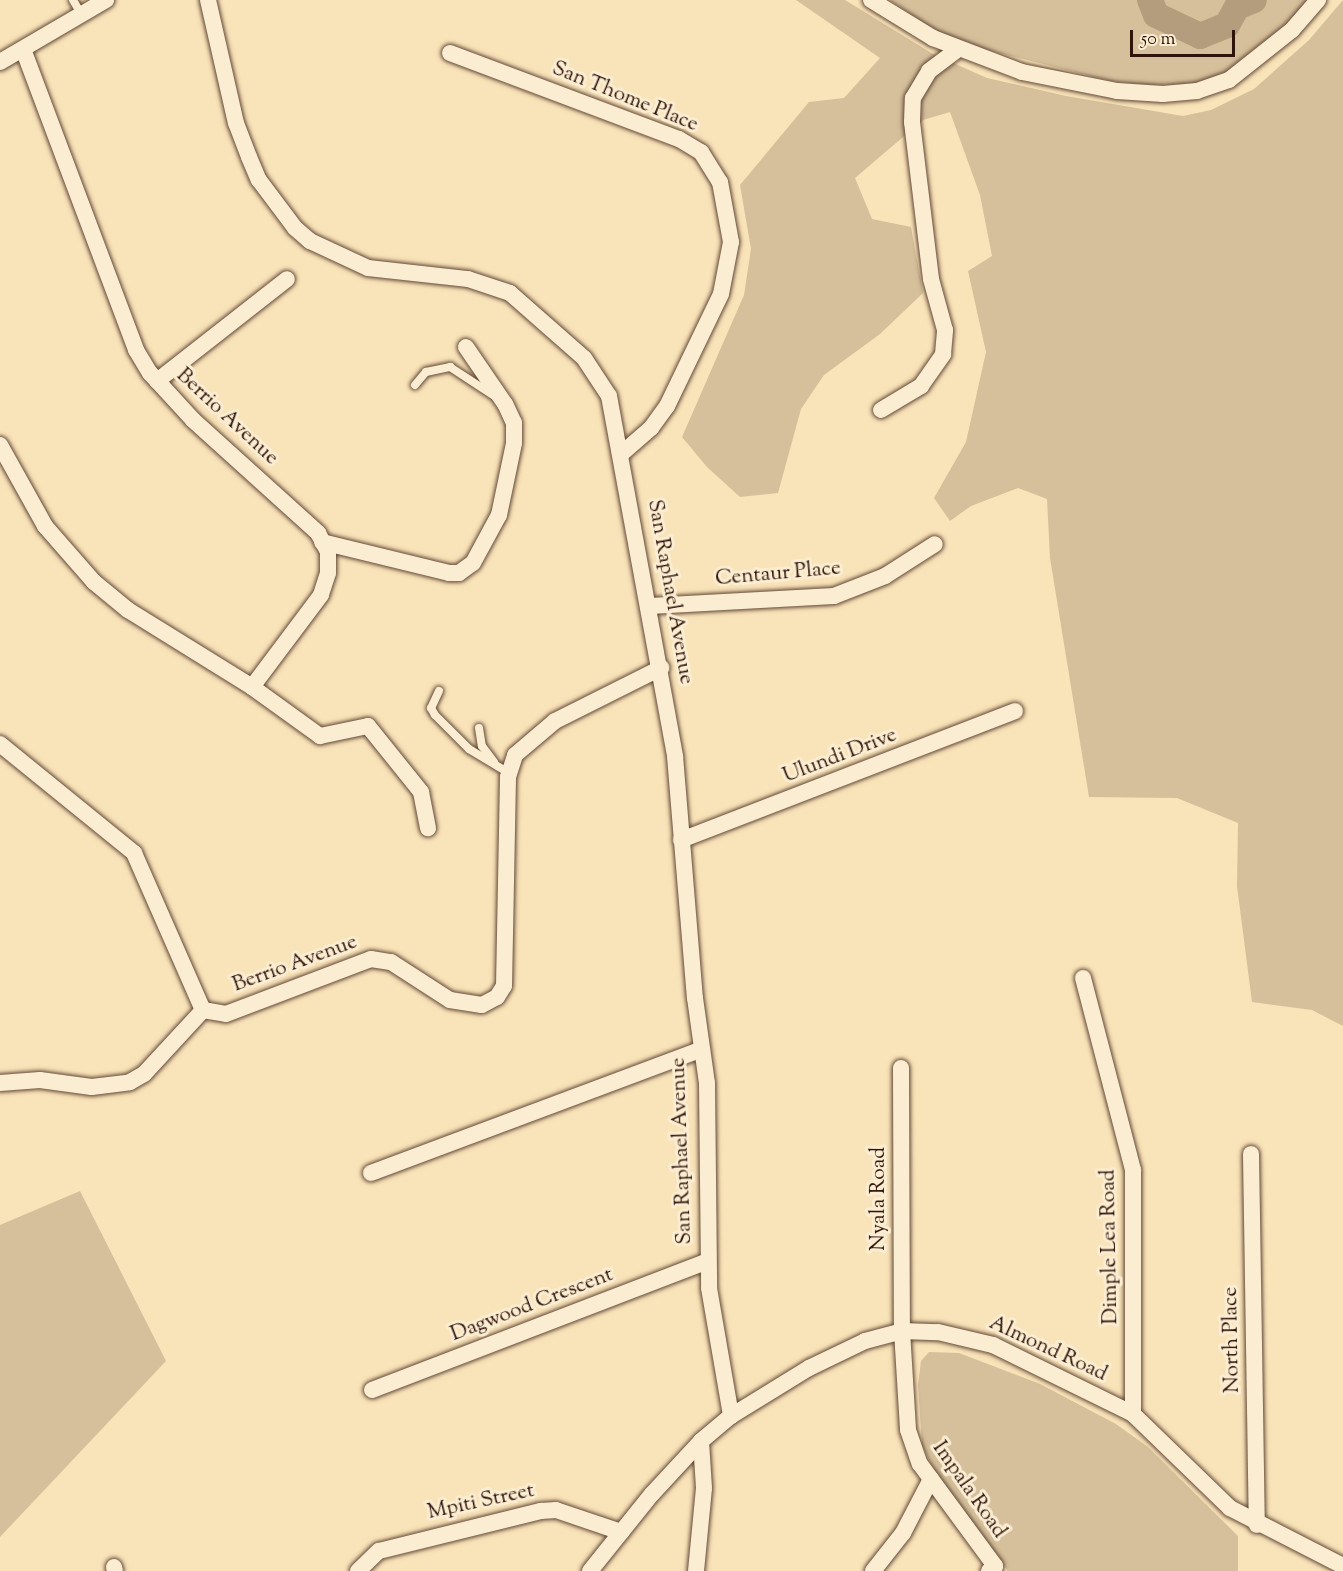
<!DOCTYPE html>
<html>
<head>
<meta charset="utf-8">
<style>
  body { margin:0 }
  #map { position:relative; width:1343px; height:1571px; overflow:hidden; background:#f9e3b8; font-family:"Sorts Mill Goudy",serif }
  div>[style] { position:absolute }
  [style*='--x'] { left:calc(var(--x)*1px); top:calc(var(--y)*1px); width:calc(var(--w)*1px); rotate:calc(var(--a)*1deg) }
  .green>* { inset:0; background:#d6c09b }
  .river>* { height:26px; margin:-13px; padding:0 13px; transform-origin:13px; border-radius:13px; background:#b49d7d }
  .roads { filter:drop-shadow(0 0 2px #614836) drop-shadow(0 0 2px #614836) }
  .service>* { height:8px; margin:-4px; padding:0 4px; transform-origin:4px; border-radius:4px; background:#fbedd1 }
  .minor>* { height:16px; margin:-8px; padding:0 8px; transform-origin:8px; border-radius:8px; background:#fbedd1 }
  span { translate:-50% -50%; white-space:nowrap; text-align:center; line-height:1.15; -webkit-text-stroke:6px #fbedd1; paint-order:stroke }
  .street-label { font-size:21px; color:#2e140b }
  .scale { position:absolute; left:1130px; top:30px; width:105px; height:27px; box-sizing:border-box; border:3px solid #2e140b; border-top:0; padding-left:8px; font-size:18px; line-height:21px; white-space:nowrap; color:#2e140b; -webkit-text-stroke:4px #fbedd1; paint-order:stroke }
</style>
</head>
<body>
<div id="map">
  <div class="green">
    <div style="clip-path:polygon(796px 0,845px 0,933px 54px,987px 78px,1066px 96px,1183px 116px,1211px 110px,1254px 89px,1309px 40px,1343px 0,1343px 1026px,1312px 1010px,1252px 1002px,1237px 886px,1238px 823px,1177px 798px,1089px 797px,1050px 558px,1047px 499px,1018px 488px,971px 506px,950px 521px,934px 498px,966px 442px,986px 352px,968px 271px,992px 256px,980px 195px,950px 112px,923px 120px,855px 178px,872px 219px,911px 227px,923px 293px,880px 334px,824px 375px,801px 409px,778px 493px,740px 497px,707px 467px,682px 437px,744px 295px,751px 249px,740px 185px,809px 102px,844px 98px,880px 58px)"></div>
    <div style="clip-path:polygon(890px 0,1309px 0,1265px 48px,1226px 73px,1195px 84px,1148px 85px,1111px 81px,975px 47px,928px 26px)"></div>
    <div style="clip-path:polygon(80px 1191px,166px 1361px,0 1537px,0 1225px)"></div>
    <div style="clip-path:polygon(929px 1352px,959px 1353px,1040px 1384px,1116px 1424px,1148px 1447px,1238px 1536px,1238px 1571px,1008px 1571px,937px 1476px,922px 1445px,918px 1385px,921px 1361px)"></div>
  </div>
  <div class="river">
    <div style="--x:1150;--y:0;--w:16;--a:68"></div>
    <div style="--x:1156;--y:15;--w:49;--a:25.5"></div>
    <div style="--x:1200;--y:36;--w:29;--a:-22"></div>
    <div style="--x:1227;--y:25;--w:21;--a:-61"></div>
    <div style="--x:1237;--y:7;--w:18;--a:-22"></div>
  </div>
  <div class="roads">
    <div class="service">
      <div style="--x:73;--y:0;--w:16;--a:60"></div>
      <div style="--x:415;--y:385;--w:17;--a:-50"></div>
      <div style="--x:426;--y:372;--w:25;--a:-12"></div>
      <div style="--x:450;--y:367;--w:51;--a:33.1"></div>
      <div style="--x:439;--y:691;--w:19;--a:115"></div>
      <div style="--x:431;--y:708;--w:8;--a:60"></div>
      <div style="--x:435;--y:715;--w:48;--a:45"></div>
      <div style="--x:469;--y:749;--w:47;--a:31"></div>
      <div style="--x:479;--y:728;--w:18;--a:81"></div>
      <div style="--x:482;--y:746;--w:20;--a:53"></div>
    </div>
    <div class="minor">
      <div style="--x:208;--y:0;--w:126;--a:77.2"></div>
      <div style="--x:236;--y:123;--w:36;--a:69"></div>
      <div style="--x:249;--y:157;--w:25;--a:67"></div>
      <div style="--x:259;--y:180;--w:60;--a:53.1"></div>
      <div style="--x:295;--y:228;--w:20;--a:41"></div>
      <div style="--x:310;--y:241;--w:64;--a:25"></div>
      <div style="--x:368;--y:268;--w:101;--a:6.3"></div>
      <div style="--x:468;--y:279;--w:44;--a:18.4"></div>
      <div style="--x:510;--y:293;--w:98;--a:41.3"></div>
      <div style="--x:584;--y:358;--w:45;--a:56.7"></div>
      <div style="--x:609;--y:396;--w:366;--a:79.6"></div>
      <div style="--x:675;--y:756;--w:243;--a:85.3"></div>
      <div style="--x:695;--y:998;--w:86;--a:82"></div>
      <div style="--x:707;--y:1083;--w:205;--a:89.4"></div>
      <div style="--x:709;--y:1288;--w:130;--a:80.2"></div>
      <div style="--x:871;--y:0;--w:73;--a:31.5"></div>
      <div style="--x:933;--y:38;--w:95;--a:20.9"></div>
      <div style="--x:1022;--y:72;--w:97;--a:11.3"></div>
      <div style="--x:1117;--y:91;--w:46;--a:3.7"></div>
      <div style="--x:1163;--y:94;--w:34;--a:-5"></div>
      <div style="--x:1197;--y:91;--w:34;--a:-19"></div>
      <div style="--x:1229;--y:80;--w:80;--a:-38.4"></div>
      <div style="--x:1292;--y:30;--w:40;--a:-49"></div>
      <div style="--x:23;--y:49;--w:322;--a:69.4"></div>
      <div style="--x:136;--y:350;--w:27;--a:59"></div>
      <div style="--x:150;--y:373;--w:64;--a:47.5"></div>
      <div style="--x:193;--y:420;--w:169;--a:42.1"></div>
      <div style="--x:318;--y:533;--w:21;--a:62"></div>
      <div style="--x:328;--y:552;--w:21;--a:90"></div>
      <div style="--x:328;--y:573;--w:23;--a:108"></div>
      <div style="--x:321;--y:595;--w:115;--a:126.9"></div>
      <div style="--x:450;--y:53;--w:245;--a:20.6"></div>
      <div style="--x:679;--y:139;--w:26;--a:31"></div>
      <div style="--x:701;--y:152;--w:36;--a:58"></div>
      <div style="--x:720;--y:182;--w:61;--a:79.6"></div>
      <div style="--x:731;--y:242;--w:53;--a:100.9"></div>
      <div style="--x:721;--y:294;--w:124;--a:115.7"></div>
      <div style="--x:667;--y:406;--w:27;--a:126"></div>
      <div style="--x:651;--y:428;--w:38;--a:139"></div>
      <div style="--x:0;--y:62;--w:123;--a:-30.3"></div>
      <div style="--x:157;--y:381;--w:165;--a:-38.1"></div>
      <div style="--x:881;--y:410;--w:47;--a:-31"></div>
      <div style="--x:921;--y:386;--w:39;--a:-55"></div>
      <div style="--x:943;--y:354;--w:24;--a:-85"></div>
      <div style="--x:945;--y:330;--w:53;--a:-105.4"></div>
      <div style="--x:931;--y:279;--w:158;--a:-96.9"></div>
      <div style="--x:912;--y:122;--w:24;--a:-88"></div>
      <div style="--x:913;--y:98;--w:31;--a:-59"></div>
      <div style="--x:929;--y:71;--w:36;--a:-37"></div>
      <div style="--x:0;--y:445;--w:93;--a:60.9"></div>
      <div style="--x:45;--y:526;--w:74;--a:48.8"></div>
      <div style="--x:94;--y:582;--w:44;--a:39.5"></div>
      <div style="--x:128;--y:610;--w:146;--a:31.8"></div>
      <div style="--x:252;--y:687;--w:84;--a:35.8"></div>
      <div style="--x:320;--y:736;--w:49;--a:-11.8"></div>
      <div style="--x:368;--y:726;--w:85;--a:51.2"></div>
      <div style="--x:421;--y:792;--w:37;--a:79"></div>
      <div style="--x:322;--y:542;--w:131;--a:13.7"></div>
      <div style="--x:449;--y:573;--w:10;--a:0"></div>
      <div style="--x:459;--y:573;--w:17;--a:-36"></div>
      <div style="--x:473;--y:563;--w:55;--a:-61.6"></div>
      <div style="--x:499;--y:515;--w:74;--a:-78.2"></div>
      <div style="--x:514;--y:443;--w:20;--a:-90"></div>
      <div style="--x:514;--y:423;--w:21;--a:-115"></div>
      <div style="--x:505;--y:404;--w:69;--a:-124.4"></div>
      <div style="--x:650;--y:606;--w:184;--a:-3.1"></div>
      <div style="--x:834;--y:596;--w:55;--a:-21.4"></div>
      <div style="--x:885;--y:576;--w:59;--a:-32.6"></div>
      <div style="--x:0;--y:744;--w:173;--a:39.1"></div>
      <div style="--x:134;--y:853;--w:171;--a:66.3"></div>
      <div style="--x:203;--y:1010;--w:23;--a:10"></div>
      <div style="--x:226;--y:1014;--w:155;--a:-20.8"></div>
      <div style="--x:371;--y:959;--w:20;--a:9"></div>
      <div style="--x:391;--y:962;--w:70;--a:32.8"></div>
      <div style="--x:450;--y:1000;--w:32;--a:9"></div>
      <div style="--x:482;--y:1005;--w:17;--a:-28"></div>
      <div style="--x:497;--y:997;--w:13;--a:-58"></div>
      <div style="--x:504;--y:986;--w:209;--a:-88.9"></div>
      <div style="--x:508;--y:777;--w:23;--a:-72"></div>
      <div style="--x:515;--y:755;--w:52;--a:-40.4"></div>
      <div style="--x:555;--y:721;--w:119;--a:-26.6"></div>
      <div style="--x:681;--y:840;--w:358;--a:-21.1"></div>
      <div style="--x:1083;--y:978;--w:198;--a:75.4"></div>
      <div style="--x:1133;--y:1170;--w:244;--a:90"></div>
      <div style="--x:901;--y:1068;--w:263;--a:89.8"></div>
      <div style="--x:902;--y:1331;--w:99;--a:86.5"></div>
      <div style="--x:908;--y:1430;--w:36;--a:71"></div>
      <div style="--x:920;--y:1464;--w:127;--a:53.7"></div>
      <div style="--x:995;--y:1566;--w:8;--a:140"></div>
      <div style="--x:0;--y:1083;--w:40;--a:-4.3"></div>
      <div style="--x:40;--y:1080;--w:52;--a:7.7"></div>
      <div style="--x:92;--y:1087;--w:38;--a:-7"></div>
      <div style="--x:130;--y:1082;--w:16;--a:-30"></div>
      <div style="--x:144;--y:1074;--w:87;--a:-47.3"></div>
      <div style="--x:1251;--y:1154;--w:371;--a:89.1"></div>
      <div style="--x:371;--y:1173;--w:353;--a:-20.5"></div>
      <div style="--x:372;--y:1390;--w:360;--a:-21"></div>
      <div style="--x:114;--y:1567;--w:4;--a:76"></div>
      <div style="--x:358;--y:1571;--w:29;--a:-44"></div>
      <div style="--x:379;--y:1551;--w:167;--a:-13.9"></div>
      <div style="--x:541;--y:1511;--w:15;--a:-4"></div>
      <div style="--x:556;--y:1510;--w:69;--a:18.7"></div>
      <div style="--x:590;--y:1571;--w:99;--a:-51.2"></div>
      <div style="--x:652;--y:1494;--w:72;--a:-47.2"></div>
      <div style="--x:701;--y:1441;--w:39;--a:-40"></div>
      <div style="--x:731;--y:1416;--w:92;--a:-31.6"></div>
      <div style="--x:809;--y:1368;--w:62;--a:-25.7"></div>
      <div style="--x:865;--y:1341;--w:38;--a:-15"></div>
      <div style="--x:902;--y:1331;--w:36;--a:2"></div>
      <div style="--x:938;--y:1332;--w:57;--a:13.3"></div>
      <div style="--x:993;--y:1345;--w:156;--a:26.2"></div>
      <div style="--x:1133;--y:1414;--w:135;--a:44.1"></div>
      <div style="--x:1230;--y:1508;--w:127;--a:27.2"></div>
      <div style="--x:696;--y:1571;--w:83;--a:-84.5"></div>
      <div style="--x:704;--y:1488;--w:47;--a:-93.7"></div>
      <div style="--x:873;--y:1571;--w:48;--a:-51.7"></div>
      <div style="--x:903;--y:1533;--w:61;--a:-62.6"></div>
    </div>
  </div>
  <div class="street-label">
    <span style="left:625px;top:97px;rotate:22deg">San Thome Place</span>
    <span style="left:227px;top:417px;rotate:43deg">Berrio Avenue</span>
    <span style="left:778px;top:574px;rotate:-5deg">Centaur Place</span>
    <span style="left:670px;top:592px;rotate:80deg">San Raphael Avenue</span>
    <span style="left:840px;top:756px;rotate:-21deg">Ulundi Drive</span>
    <span style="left:295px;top:964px;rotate:-20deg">Berrio Avenue</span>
    <span style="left:682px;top:1151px;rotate:-92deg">San Raphael Avenue</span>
    <span style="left:879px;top:1199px;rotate:-90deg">Nyala Road</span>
    <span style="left:1110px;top:1247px;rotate:-91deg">Dimple Lea Road</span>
    <span style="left:532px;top:1305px;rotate:-21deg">Dagwood Crescent</span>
    <span style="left:1232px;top:1340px;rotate:-91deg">North Place</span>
    <span style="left:1048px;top:1349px;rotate:25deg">Almond Road</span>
    <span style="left:969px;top:1490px;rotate:55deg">Impala Road</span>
    <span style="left:481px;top:1502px;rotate:-12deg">Mpiti Street</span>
  </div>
  <div class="scale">50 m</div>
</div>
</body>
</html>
